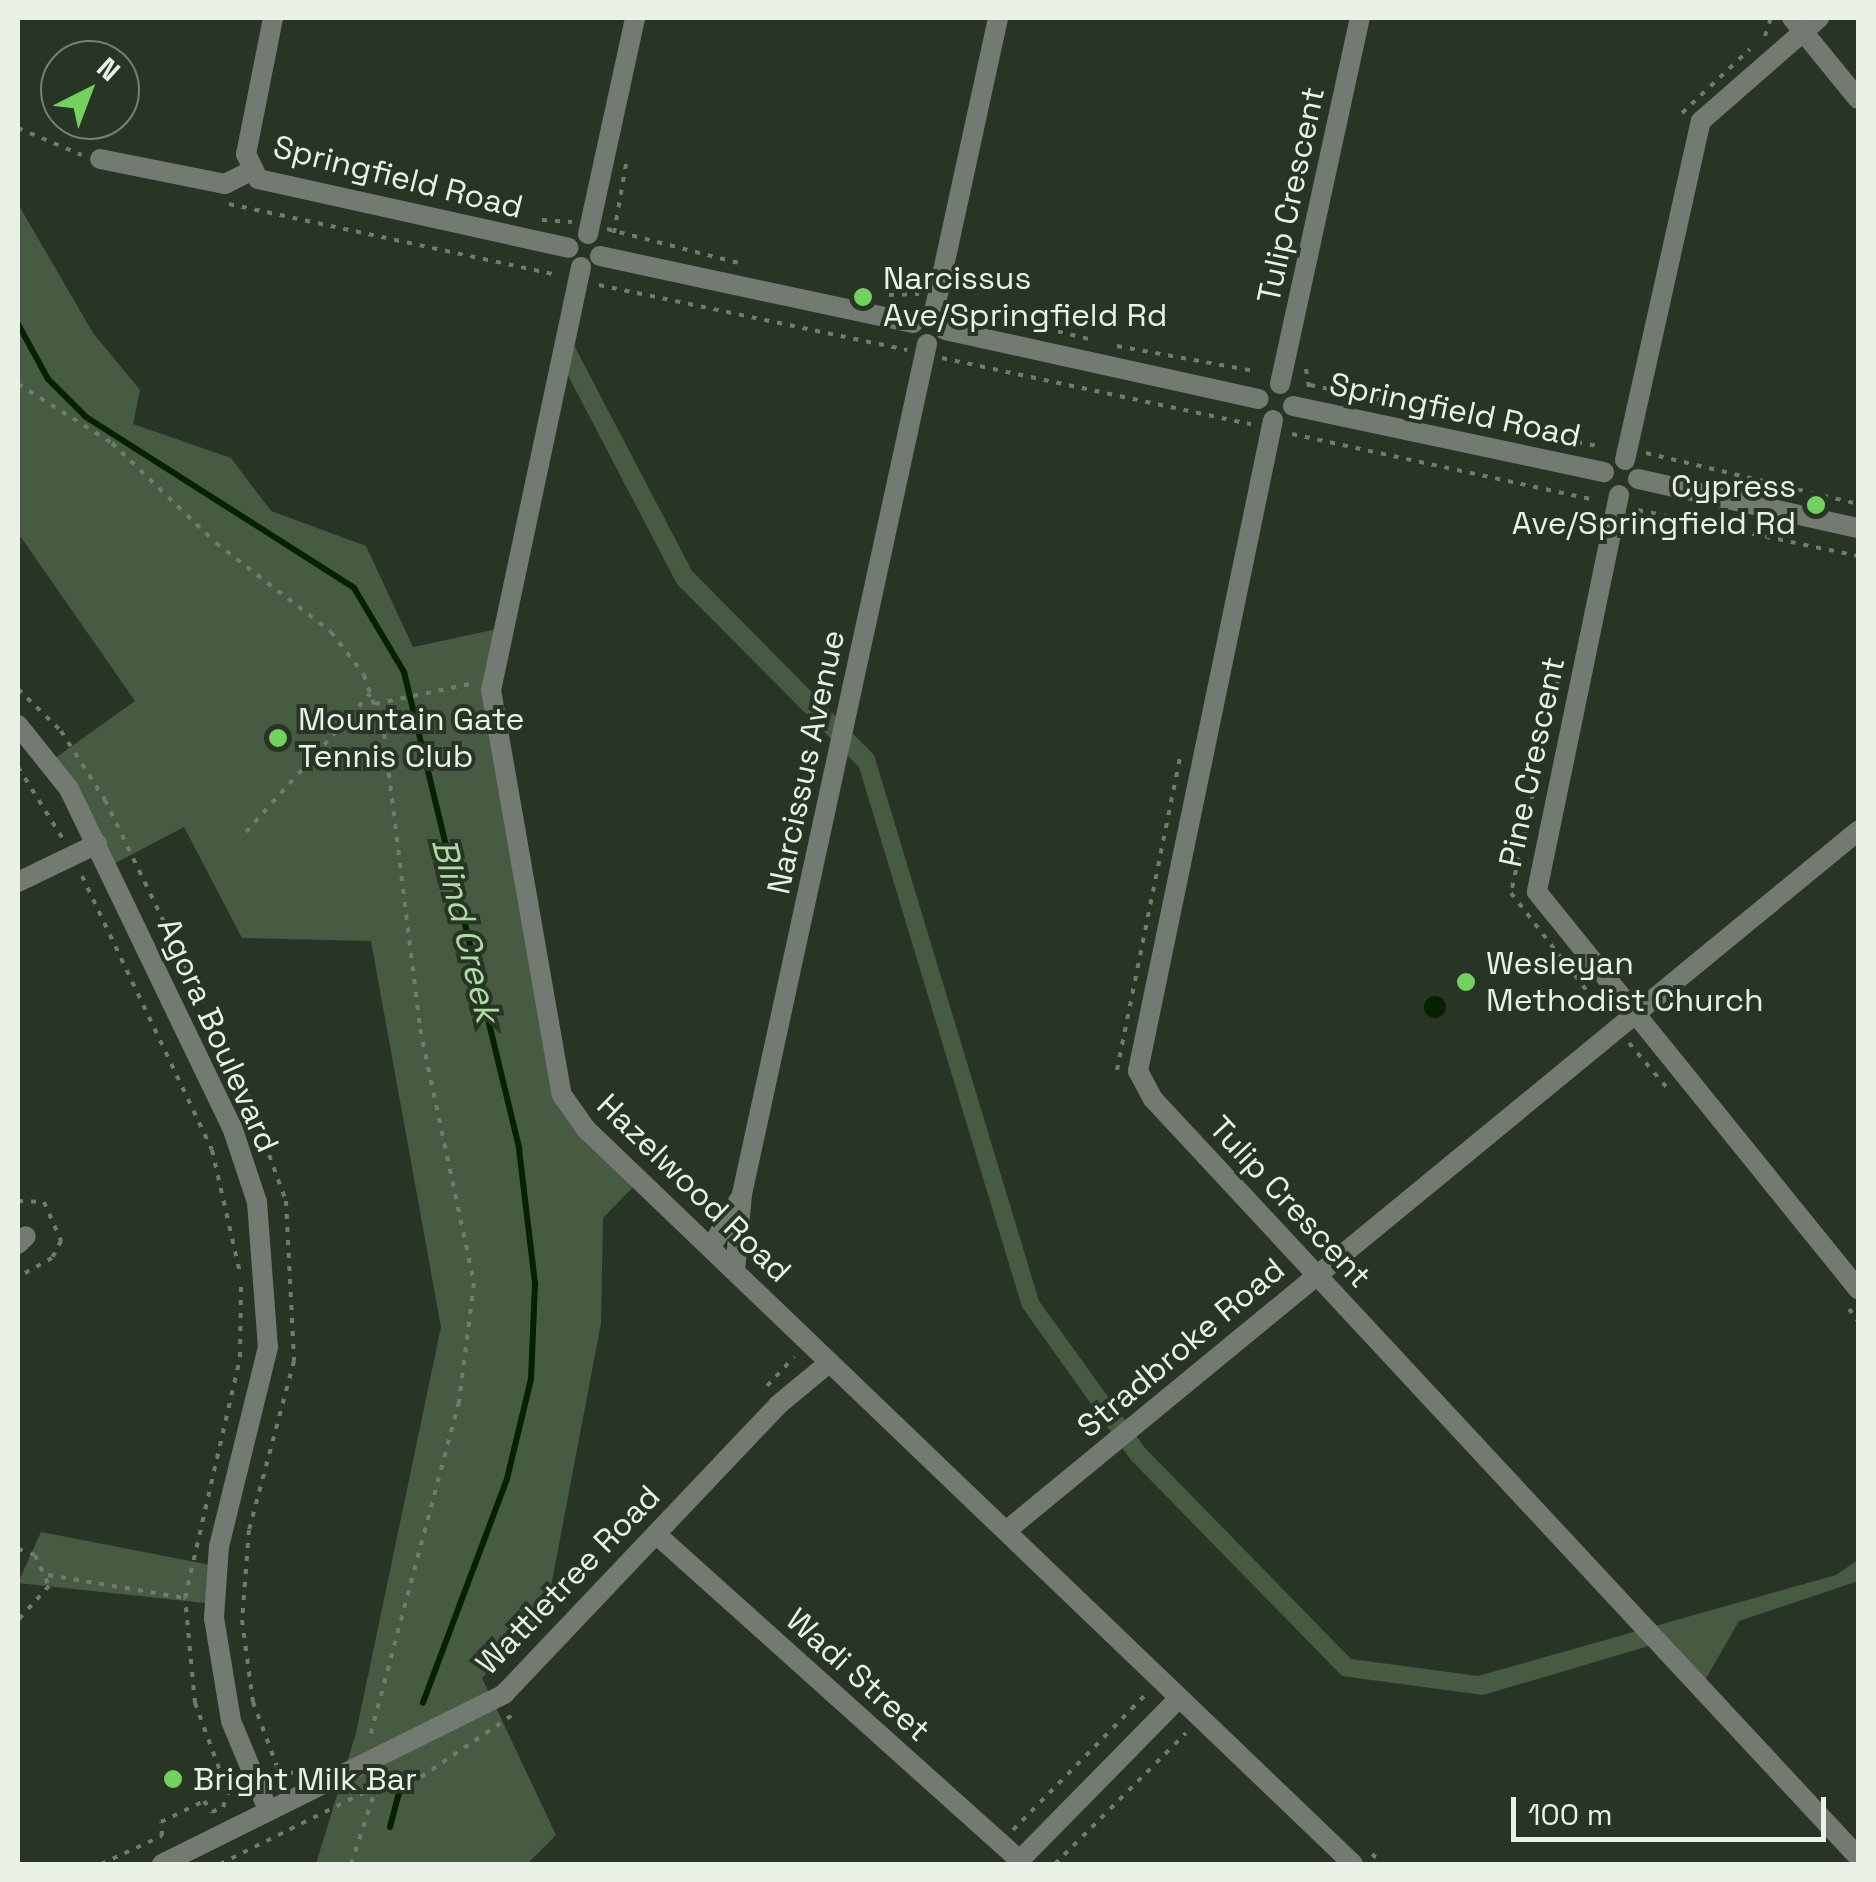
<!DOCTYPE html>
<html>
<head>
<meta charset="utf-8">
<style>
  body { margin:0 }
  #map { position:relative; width:1876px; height:1882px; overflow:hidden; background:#283525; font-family:"Space Grotesk",sans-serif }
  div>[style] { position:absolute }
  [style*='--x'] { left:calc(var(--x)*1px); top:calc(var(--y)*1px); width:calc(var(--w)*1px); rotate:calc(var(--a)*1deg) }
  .green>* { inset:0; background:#475b43 }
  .water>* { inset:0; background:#042100 }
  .round { border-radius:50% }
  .stream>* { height:6px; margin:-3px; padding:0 3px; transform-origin:3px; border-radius:3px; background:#042100 }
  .path>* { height:4px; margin-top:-2px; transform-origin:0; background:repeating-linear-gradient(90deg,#707c6e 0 5px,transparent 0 13px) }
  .street>* { height:20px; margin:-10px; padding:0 10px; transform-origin:10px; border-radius:10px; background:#737a72 }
  .dots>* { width:28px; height:28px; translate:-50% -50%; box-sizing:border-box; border:5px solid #283525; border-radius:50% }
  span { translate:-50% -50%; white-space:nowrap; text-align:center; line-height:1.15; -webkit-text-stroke:8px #283525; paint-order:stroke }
  .street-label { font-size:32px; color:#eaf2e8 }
  .poi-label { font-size:32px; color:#eaf2e8 }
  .left { translate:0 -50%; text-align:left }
  .right { translate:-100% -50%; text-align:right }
  .water-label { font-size:35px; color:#abdea1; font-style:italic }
  .frame { position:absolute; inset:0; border:20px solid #eaf2e8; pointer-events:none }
  .north { position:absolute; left:40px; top:40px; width:100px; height:100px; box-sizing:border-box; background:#283525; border:2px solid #768173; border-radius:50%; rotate:42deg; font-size:28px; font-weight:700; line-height:40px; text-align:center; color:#eaf2e8 }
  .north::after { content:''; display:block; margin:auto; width:35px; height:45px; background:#72d25d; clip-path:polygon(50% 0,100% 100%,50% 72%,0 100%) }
  .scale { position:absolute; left:1511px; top:1797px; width:315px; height:45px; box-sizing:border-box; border:5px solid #eaf2e8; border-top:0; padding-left:12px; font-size:30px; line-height:35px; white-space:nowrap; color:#eaf2e8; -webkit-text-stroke:8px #283525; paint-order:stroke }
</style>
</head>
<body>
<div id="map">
  <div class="green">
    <div style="clip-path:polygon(18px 204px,93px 333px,140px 390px,133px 424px,231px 458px,271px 511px,366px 546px,413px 647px,502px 628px,493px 674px,562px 1095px,640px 1180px,603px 1218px,601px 1323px,546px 1613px,482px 1678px,556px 1835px,527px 1864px,316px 1864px,356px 1733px,441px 1327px,371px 941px,242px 938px,184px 827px,108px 867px,51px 761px,135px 701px,18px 533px)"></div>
    <div style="clip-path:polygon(567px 332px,692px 571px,874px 755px,1039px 1301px,1145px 1448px,1351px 1659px,1478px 1676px,1836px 1575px,1858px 1560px,1858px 1581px,1739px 1621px,1701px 1687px,1659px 1643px,1483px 1695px,1342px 1676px,1131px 1460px,1022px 1307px,859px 767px,677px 584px,561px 362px)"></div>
    <div style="clip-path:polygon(41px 1532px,216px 1566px,214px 1604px,18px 1583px)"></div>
  </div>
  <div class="water">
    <div class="round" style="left:1424px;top:996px;width:22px;height:22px"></div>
  </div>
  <div class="stream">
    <div style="--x:18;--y:324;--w:63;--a:61.4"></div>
    <div style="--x:48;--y:379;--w:54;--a:45"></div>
    <div style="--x:86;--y:417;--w:318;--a:32.5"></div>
    <div style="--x:354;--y:588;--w:98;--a:59.2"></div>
    <div style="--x:404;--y:672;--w:491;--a:76.4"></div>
    <div style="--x:519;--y:1149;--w:136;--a:83.2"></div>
    <div style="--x:535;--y:1284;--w:95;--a:92.4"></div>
    <div style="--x:531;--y:1379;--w:103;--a:103.5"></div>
    <div style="--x:507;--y:1479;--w:239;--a:110.6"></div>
    <div style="--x:390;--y:1827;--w:43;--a:-75.3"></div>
  </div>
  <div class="path">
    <div style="--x:1765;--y:36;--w:19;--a:-72"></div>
    <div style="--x:1682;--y:113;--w:93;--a:-43.3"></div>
    <div style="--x:18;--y:128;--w:69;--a:22.9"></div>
    <div style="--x:229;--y:204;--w:336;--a:12.2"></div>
    <div style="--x:542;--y:220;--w:30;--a:4"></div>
    <div style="--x:607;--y:229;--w:135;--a:14.5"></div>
    <div style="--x:614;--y:233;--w:70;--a:-80.1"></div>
    <div style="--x:599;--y:285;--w:315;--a:11.9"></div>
    <div style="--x:889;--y:295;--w:30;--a:-2"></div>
    <div style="--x:957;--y:306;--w:135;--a:14.1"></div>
    <div style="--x:1117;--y:346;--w:139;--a:10.3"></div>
    <div style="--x:942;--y:358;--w:316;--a:12.1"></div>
    <div style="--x:1306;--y:369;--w:20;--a:81"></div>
    <div style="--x:18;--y:384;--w:111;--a:32.1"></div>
    <div style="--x:112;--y:443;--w:144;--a:43.9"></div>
    <div style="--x:216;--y:543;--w:145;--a:37.7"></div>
    <div style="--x:331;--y:632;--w:54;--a:52.5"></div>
    <div style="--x:364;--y:675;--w:62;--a:71.3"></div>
    <div style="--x:384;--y:734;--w:297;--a:83"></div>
    <div style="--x:420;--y:1029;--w:260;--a:78"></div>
    <div style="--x:474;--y:1283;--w:120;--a:97.2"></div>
    <div style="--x:459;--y:1402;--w:347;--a:104.9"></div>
    <div style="--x:1310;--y:385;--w:298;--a:12"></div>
    <div style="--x:1292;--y:434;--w:310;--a:12.3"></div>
    <div style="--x:1646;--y:453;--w:218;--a:13.5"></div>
    <div style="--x:1638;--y:510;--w:225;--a:11.8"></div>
    <div style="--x:1561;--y:667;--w:231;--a:102.5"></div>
    <div style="--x:1511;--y:893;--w:153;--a:52.2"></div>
    <div style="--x:18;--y:689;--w:60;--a:44.3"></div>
    <div style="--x:61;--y:731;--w:82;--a:57.5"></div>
    <div style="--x:105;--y:800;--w:326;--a:64.2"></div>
    <div style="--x:247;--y:1094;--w:114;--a:70"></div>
    <div style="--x:286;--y:1201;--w:160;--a:87.1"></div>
    <div style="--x:294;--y:1361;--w:175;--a:104.9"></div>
    <div style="--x:249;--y:1530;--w:90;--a:94.4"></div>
    <div style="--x:242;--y:1620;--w:83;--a:82.4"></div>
    <div style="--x:253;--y:1702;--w:72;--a:69.5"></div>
    <div style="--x:375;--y:704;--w:97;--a:-11.9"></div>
    <div style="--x:18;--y:767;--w:85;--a:58"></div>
    <div style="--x:246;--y:832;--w:186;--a:-48.1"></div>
    <div style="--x:82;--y:876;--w:303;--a:64.6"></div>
    <div style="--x:212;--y:1150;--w:126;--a:77.2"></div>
    <div style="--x:1629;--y:1043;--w:60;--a:49.7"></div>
    <div style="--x:1117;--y:1070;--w:324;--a:-78.6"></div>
    <div style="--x:18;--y:1201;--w:26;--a:2"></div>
    <div style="--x:44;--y:1202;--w:43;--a:66.4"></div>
    <div style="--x:61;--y:1241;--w:19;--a:118"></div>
    <div style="--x:52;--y:1258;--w:39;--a:151"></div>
    <div style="--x:1849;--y:1309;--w:15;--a:53"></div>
    <div style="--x:767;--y:1386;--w:40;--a:-47"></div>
    <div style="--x:18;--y:1549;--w:18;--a:19"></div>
    <div style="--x:35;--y:1555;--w:34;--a:66"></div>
    <div style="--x:49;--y:1586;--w:46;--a:132.4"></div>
    <div style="--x:48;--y:1575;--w:139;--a:9.5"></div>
    <div style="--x:275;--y:1770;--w:20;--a:9"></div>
    <div style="--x:1013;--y:1830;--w:190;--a:-45.6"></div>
    <div style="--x:1372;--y:1854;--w:15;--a:42"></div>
    <div style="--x:101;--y:1864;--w:67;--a:-24.7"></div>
    <div style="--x:162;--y:1836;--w:14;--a:-94"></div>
    <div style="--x:161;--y:1822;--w:48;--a:-26"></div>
    <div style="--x:204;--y:1801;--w:14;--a:54"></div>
    <div style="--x:212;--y:1812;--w:12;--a:-24"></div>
    <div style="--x:223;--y:1807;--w:15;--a:-70"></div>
    <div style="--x:228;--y:1793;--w:96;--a:-110.1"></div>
    <div style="--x:195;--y:1703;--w:105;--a:-95.4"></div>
    <div style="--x:185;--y:1598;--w:247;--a:-77.1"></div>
    <div style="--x:240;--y:1357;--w:74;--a:-89.2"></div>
    <div style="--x:220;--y:1864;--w:200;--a:-26.4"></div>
    <div style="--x:399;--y:1775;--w:22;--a:5"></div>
    <div style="--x:421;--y:1777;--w:112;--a:-34.1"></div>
    <div style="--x:351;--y:1864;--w:89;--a:-71.8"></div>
    <div style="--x:1055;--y:1864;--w:185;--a:-45"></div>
  </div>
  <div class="street">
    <div style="--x:273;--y:18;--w:139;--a:101.2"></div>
    <div style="--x:246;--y:154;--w:28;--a:64"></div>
    <div style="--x:258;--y:179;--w:318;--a:12.5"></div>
    <div style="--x:1792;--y:18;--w:104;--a:50.8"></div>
    <div style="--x:100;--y:159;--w:127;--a:11.3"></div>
    <div style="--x:225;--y:184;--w:28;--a:-27"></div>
    <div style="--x:588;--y:234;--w:221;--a:-77.7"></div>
    <div style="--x:600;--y:256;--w:320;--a:12.1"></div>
    <div style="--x:581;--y:267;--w:432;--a:102"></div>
    <div style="--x:491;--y:690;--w:411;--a:80.1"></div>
    <div style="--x:562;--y:1095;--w:42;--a:54.8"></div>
    <div style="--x:586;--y:1129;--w:1062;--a:43.78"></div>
    <div style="--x:934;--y:312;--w:301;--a:-77.7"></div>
    <div style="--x:945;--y:330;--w:321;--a:12.4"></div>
    <div style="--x:1280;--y:384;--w:375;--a:-77.7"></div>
    <div style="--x:1293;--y:406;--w:318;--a:12"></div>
    <div style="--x:1273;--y:420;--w:665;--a:101.72"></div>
    <div style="--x:1138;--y:1071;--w:32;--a:62"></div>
    <div style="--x:1153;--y:1099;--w:1035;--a:47.07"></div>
    <div style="--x:1625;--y:460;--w:347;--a:-77.4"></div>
    <div style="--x:1701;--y:121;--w:157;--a:-41.1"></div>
    <div style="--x:1638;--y:479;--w:225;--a:12.6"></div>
    <div style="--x:1619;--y:495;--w:405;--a:101.7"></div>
    <div style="--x:1537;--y:892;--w:511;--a:51.04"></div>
    <div style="--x:18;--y:725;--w:82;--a:51.4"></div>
    <div style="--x:69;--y:789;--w:375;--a:64.3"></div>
    <div style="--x:232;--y:1127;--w:79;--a:71.6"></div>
    <div style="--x:257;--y:1202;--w:145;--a:85.7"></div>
    <div style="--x:268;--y:1347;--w:205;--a:103.8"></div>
    <div style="--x:219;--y:1546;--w:72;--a:94"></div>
    <div style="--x:214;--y:1618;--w:104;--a:80.6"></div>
    <div style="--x:231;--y:1721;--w:91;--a:67.4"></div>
    <div style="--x:18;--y:882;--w:88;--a:-25.7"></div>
    <div style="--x:18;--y:1244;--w:11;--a:-45"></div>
    <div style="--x:711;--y:1247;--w:55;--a:-59.2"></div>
    <div style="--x:735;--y:1271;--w:77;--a:-84.8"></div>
    <div style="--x:742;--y:1194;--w:870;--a:-77.72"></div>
    <div style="--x:1006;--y:1531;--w:1103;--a:-39.41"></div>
    <div style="--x:656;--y:1534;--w:489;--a:41.9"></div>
    <div style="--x:162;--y:1864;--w:382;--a:-26.4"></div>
    <div style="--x:504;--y:1694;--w:398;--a:-46.5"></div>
    <div style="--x:778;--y:1405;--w:67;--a:-39.6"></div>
    <div style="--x:1016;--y:1864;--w:233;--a:-45.5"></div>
  </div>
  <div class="dots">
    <div style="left:863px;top:297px;background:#72d25d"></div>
    <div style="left:1816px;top:505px;background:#72d25d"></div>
    <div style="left:278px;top:738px;background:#72d25d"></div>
    <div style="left:1466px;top:982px;background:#72d25d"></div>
    <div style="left:173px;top:1779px;background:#72d25d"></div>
  </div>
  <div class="street-label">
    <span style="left:398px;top:177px;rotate:14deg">Springfield Road</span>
    <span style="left:1291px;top:195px;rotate:-78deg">Tulip Crescent</span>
    <span style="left:1455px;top:410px;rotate:12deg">Springfield Road</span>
    <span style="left:806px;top:762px;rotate:-78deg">Narcissus Avenue</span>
    <span style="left:1532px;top:762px;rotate:-78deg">Pine Crescent</span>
    <span style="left:218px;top:1035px;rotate:66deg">Agora Boulevard</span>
    <span style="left:694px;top:1188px;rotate:44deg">Hazelwood Road</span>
    <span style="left:1290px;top:1202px;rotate:47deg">Tulip Crescent</span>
    <span style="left:1181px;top:1348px;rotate:-40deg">Stradbroke Road</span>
    <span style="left:568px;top:1580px;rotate:-46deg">Wattletree Road</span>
    <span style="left:858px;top:1675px;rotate:42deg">Wadi Street</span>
  </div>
  <div class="poi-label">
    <span class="left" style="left:883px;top:297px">Narcissus<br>Ave/Springfield Rd</span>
    <span class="right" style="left:1796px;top:505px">Cypress<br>Ave/Springfield Rd</span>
    <span class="left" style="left:298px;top:738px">Mountain Gate<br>Tennis Club</span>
    <span class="left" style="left:1486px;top:982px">Wesleyan<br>Methodist Church</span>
    <span class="left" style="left:193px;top:1779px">Bright Milk Bar</span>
  </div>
  <div class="water-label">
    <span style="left:466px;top:930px;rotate:76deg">Blind Creek</span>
  </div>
  <div class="frame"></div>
  <div class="north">N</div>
  <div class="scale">100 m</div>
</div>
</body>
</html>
